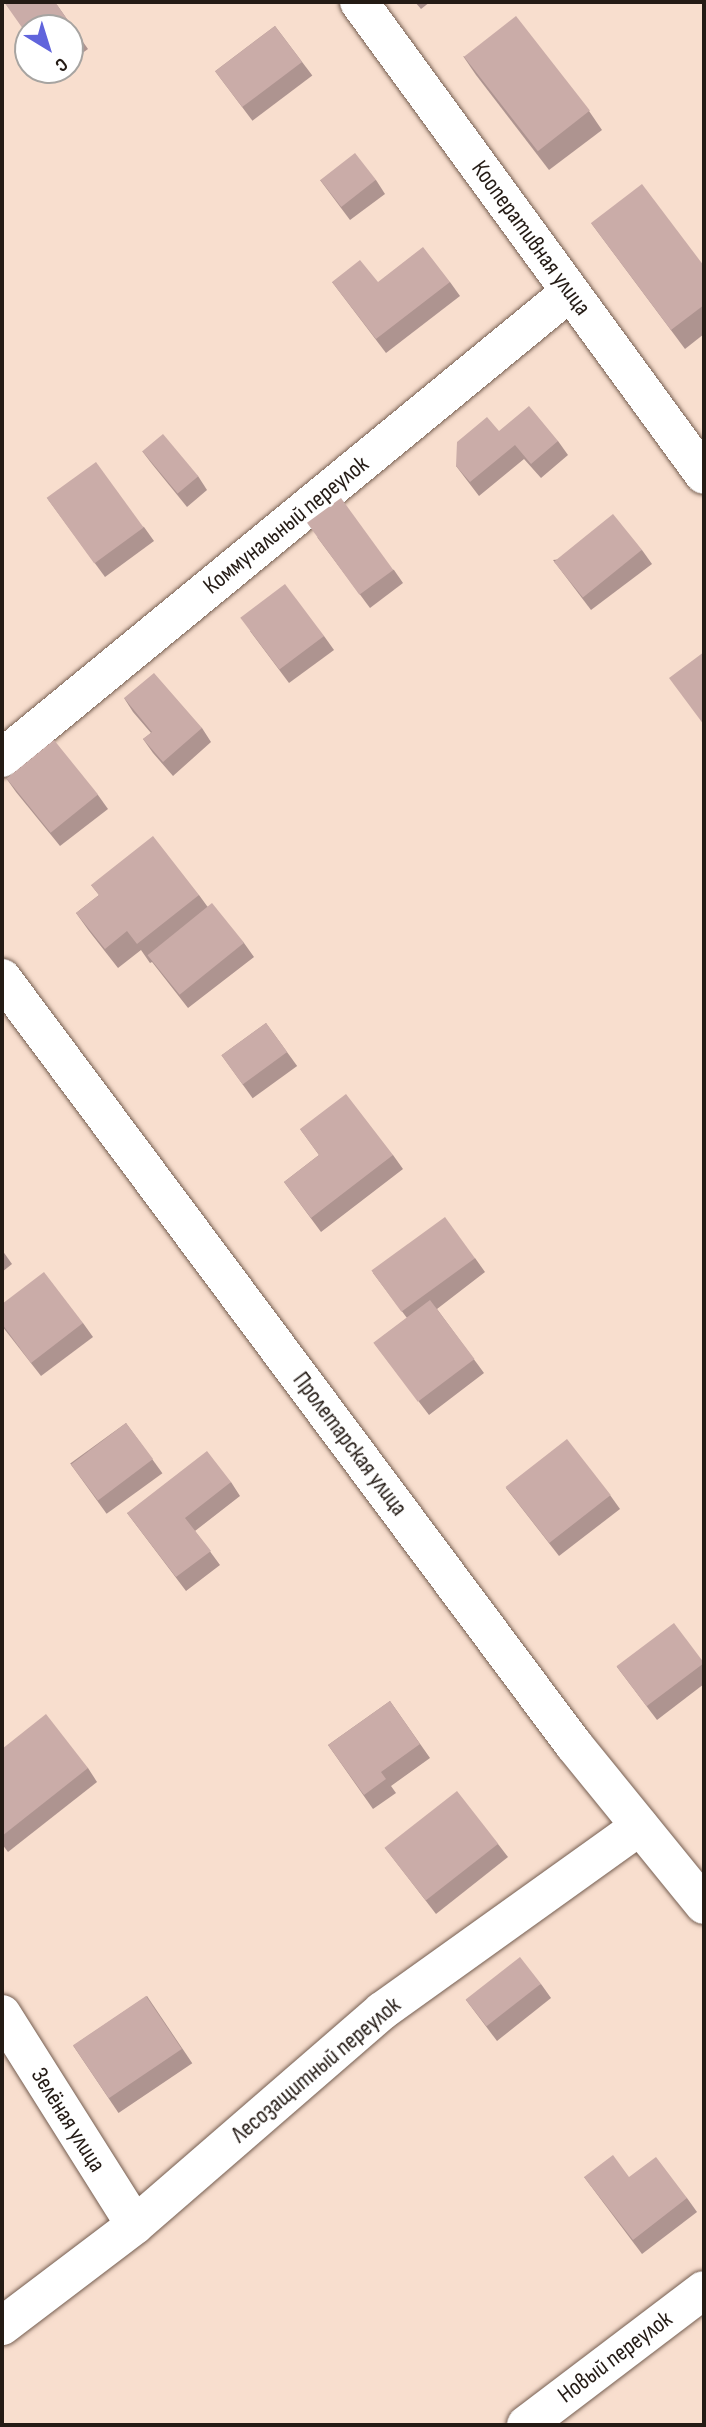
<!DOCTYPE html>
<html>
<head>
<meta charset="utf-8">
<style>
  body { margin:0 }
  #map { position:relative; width:706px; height:2427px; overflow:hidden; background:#f8dece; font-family:"Sofia Sans Condensed",sans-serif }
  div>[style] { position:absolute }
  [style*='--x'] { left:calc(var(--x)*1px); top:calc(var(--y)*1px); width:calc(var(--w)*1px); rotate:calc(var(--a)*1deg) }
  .roads { filter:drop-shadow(0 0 2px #755e51) drop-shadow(0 0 2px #755e51) }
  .minor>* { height:38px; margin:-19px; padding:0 19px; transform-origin:19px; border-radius:19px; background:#fff }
  .wall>* { inset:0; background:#ae9490; transform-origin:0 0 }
  .building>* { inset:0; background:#caaca8; transform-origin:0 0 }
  span { translate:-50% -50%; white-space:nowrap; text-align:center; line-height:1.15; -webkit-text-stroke:5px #fff; paint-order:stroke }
  .street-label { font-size:24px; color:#241b15 }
  .frame { position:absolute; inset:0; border:4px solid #241b15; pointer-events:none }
  .north { position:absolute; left:14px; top:14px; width:70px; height:70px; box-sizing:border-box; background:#fff; border:2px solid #a7a4a1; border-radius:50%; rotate:142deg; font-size:19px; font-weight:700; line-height:28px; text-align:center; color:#241b15 }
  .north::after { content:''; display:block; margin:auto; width:24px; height:32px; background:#6064dc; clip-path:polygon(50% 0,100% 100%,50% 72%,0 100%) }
</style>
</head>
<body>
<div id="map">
  <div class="roads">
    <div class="minor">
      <div style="--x:359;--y:2;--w:585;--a:53.89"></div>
      <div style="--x:2;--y:758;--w:735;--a:-39.37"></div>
      <div style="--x:2;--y:978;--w:957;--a:53.29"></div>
      <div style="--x:574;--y:1745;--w:206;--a:50.9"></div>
      <div style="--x:2;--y:2014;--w:249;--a:57.8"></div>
      <div style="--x:2;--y:2326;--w:167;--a:-37.2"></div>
      <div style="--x:135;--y:2225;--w:327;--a:-40.9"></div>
      <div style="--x:382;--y:2011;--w:317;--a:-35.6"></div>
      <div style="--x:526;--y:2425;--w:223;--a:-37.2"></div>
    </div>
  </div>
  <div class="wall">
    <div style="clip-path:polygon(55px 2px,88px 49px,70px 62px,70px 28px)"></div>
    <div style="clip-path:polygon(415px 2px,430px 2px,421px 9px)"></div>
    <div style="left:275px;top:26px;width:62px;height:75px;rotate:53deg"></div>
    <div style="clip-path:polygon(463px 56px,589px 111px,602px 130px,549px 170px,476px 75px)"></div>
    <div style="clip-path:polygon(320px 180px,376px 180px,385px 194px,350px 220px)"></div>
    <div style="clip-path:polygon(591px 223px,704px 266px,704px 334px,685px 349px)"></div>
    <div style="clip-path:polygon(332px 282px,450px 282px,460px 296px,386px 353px)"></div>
    <div style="clip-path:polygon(499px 431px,558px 441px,568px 455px,541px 478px,524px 459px,479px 496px,456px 466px)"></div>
    <div style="clip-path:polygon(142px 451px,198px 476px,207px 490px,187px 507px,152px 464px)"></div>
    <div style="clip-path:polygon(47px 498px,144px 527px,154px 541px,105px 577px)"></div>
    <div style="clip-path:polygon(317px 537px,394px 570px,403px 583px,370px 608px)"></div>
    <div style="clip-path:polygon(642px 550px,652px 564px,591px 610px,553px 560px)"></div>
    <div style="clip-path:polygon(250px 631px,324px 636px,334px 650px,289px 683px)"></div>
    <div style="clip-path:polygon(124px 698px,202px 728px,211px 742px,173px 776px,153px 753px,143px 739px,151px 733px,133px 712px)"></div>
    <div style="clip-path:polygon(6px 778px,98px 795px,108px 809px,60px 846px,16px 792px)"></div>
    <div style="clip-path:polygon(91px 885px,199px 895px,207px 906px,244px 943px,254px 957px,188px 1008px,152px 962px,150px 963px,141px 950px,118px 968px,89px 931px,76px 913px,99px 895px)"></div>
    <div style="left:266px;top:1023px;width:53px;height:55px;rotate:54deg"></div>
    <div style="clip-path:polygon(300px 1129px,393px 1155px,403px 1169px,321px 1232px,284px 1182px,319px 1155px)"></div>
    <div style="clip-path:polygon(2px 1250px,12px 1264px,2px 1272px)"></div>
    <div style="clip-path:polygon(475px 1258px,485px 1272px,437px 1309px,484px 1373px,429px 1415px,374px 1343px,407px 1318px,373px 1273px)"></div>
    <div style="clip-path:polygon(2px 1304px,83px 1323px,93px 1337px,41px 1376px,2px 1326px)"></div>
    <div style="left:126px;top:1423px;width:62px;height:69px;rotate:54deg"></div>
    <div style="clip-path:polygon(231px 1482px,240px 1496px,195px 1531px,220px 1565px,186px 1591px,127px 1513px)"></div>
    <div style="clip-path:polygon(506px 1488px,610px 1495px,620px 1509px,559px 1556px)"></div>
    <div style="clip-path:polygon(704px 1662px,704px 1684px,657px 1720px,617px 1667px)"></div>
    <div style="clip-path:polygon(390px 1701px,430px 1758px,391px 1786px,396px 1793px,373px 1809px,328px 1745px)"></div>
    <div style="clip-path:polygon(2px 1749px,88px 1768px,97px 1782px,8px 1852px,2px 1844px)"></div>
    <div style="clip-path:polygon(498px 1844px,508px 1857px,436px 1914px,385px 1848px)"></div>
    <div style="clip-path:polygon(541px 1984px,551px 1998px,497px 2041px,466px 2000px)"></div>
    <div style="left:147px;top:1996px;width:81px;height:89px;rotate:56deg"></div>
    <div style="clip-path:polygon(584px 2177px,629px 2177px,687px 2198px,697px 2212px,642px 2254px)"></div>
  </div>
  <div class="building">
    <div style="clip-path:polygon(4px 2px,55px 2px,78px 35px,70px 41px,70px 28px,28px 28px,28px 36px)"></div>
    <div style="left:516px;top:16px;width:120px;height:66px;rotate:52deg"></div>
    <div style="left:275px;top:26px;width:45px;height:75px;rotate:53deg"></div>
    <div style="left:355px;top:153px;width:34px;height:44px;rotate:52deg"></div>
    <div style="clip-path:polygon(642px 184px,704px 266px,704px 305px,671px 330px,591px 223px)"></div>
    <div style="clip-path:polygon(423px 247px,450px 282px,376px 339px,332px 282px,360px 260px,378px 282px)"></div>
    <div style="clip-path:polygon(529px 406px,558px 441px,531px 464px,515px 445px,470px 482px,456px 466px,457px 442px,487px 417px,499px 431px)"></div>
    <div style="left:163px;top:434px;width:55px;height:27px;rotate:50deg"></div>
    <div style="left:96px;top:462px;width:81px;height:61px;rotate:54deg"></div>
    <div style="left:341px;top:498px;width:89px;height:42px;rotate:54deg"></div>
    <div style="left:613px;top:514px;width:46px;height:76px;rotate:51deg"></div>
    <div style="left:285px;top:584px;width:65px;height:56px;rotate:53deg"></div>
    <div style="clip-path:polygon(704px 652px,704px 725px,669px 678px)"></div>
    <div style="clip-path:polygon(154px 673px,202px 728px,163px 762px,143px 739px,152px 732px,124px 698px)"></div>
    <div style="left:54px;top:740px;width:70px;height:61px;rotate:51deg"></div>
    <div style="clip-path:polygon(153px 836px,199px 895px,137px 944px,127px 931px,105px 949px,76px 913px,99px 895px,91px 885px)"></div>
    <div style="left:212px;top:903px;width:51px;height:83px;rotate:51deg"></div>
    <div style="left:266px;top:1023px;width:36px;height:55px;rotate:54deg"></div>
    <div style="clip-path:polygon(346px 1094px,393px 1155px,311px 1218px,284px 1182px,319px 1155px,300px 1129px)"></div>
    <div style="left:445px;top:1217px;width:51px;height:91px;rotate:54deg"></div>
    <div style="clip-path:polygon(44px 1272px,83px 1323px,31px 1363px,2px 1324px,2px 1304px)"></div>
    <div style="left:430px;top:1300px;width:74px;height:71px;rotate:53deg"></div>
    <div style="left:126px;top:1423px;width:45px;height:69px;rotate:53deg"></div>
    <div style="left:567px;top:1439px;width:71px;height:78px;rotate:52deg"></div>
    <div style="clip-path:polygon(207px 1451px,231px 1482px,185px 1518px,211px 1551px,176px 1577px,127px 1513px)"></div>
    <div style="left:674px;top:1623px;width:50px;height:72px;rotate:53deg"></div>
    <div style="clip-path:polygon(390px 1701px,420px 1744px,381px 1772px,386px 1779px,364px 1795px,328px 1745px)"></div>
    <div style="clip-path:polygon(46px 1714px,88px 1768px,2px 1836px,2px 1749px)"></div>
    <div style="left:457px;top:1791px;width:67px;height:92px;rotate:52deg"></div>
    <div style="left:520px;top:1957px;width:34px;height:69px;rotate:52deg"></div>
    <div style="left:146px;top:1996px;width:64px;height:88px;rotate:56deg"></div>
    <div style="clip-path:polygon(613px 2155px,629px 2177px,656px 2157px,687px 2198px,633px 2240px,584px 2177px)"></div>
  </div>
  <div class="street-label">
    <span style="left:531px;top:238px;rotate:54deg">Кооперативная улица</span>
    <span style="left:286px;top:525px;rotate:-39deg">Коммунальный переулок</span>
    <span style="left:350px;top:1444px;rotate:53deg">Пролетарская улица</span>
    <span style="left:316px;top:2070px;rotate:-40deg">Лесозащитный переулок</span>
    <span style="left:68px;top:2120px;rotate:58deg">Зелёная улица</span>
    <span style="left:615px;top:2357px;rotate:-37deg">Новый переулок</span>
  </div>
  <div class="frame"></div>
  <div class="north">С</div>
</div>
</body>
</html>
